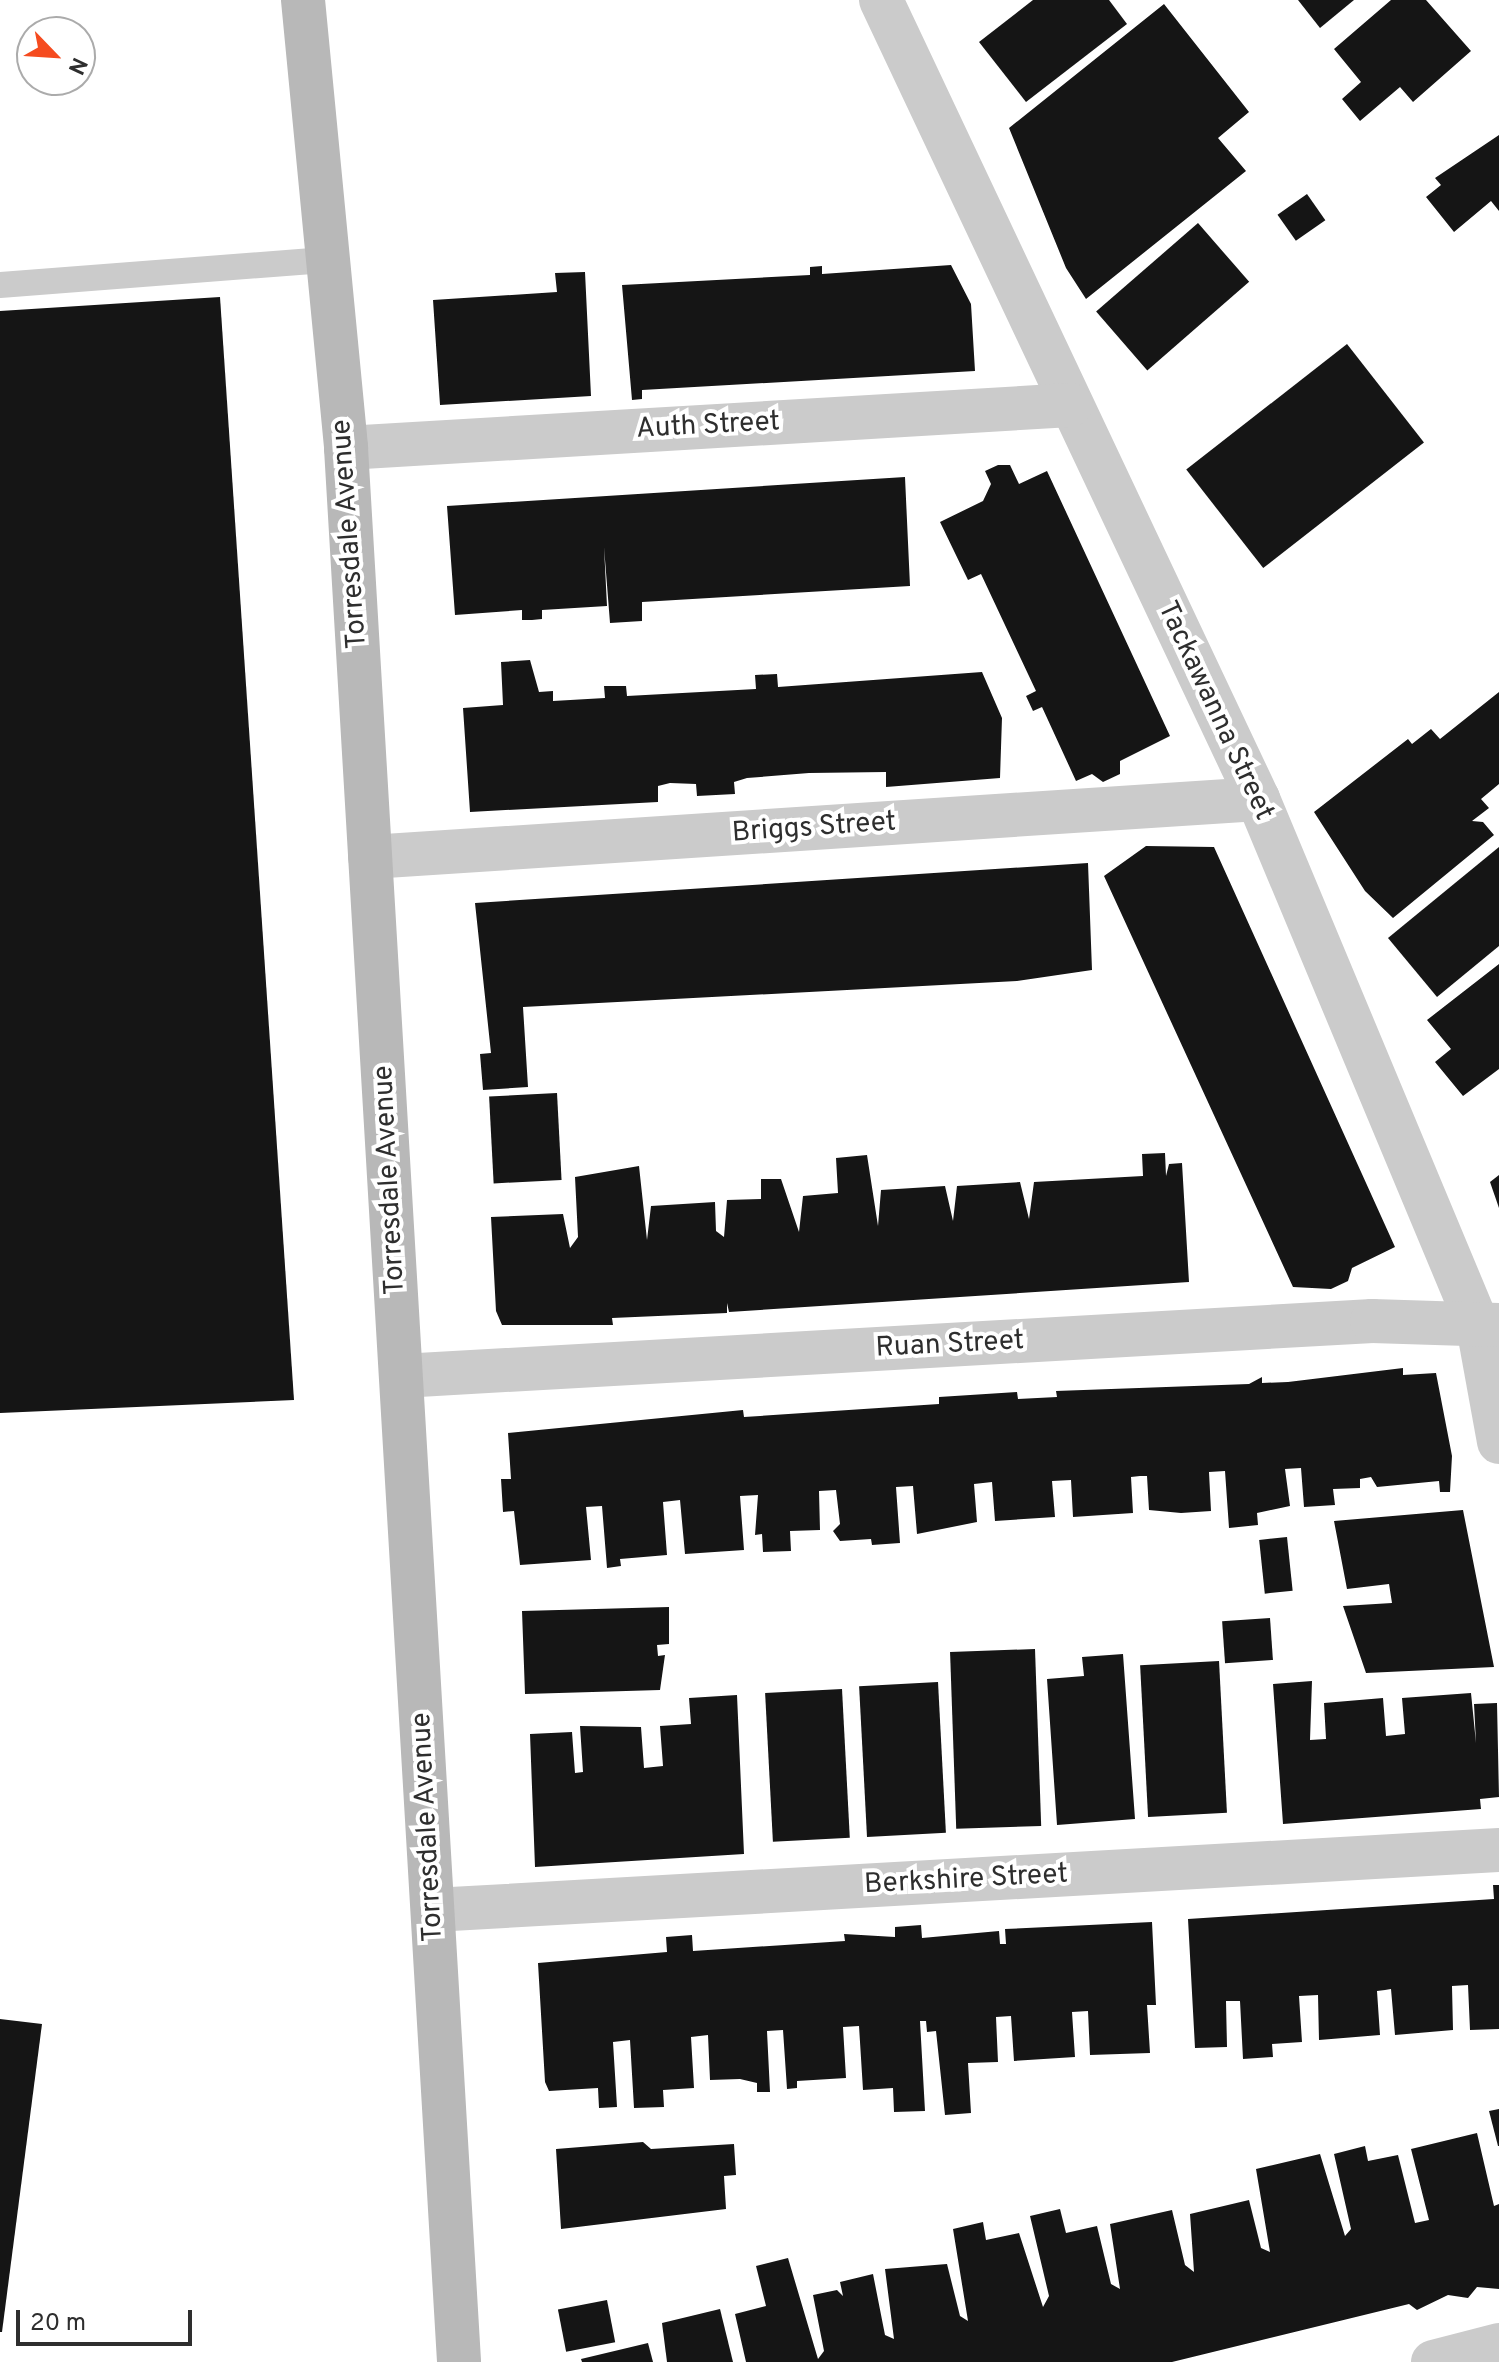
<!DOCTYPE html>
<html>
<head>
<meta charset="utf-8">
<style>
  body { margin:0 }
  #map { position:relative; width:1499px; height:2362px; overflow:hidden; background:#fff; font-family:Overpass,sans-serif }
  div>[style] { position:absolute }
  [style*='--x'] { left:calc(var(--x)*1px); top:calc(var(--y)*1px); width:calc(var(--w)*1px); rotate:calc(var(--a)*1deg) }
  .building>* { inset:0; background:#151515; transform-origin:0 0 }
  .lane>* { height:26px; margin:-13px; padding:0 13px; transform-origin:13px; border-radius:13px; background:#cbcbcb }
  .street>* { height:44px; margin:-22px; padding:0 22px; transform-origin:22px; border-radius:22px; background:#cbcbcb }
  .secondary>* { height:44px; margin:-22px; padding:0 22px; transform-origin:22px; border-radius:22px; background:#b8b8b8 }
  span { translate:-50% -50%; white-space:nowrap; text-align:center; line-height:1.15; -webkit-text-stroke:8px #fff; paint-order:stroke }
  .street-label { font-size:28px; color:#2e2e2e }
  .north { position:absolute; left:16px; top:16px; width:80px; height:80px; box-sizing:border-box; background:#fff; border:2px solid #ababab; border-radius:50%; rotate:115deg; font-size:22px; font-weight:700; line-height:32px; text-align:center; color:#2e2e2e }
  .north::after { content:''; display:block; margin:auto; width:28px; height:36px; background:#f54b1f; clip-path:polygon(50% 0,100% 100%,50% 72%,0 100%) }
  .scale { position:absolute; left:16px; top:2310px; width:176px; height:36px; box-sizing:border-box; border:4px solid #2e2e2e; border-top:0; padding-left:10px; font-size:24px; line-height:28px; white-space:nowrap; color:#2e2e2e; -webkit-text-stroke:6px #fff; paint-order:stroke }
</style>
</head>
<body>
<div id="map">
  <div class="building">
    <div style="clip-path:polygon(1033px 0,1109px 0,1127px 24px,1026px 102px,979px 42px)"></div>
    <div style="clip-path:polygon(1298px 0,1354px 0,1320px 28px)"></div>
    <div style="clip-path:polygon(1391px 0,1426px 0,1471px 51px,1413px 102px,1400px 87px,1360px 121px,1342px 99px,1361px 82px,1334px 49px)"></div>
    <div style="clip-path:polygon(1164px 4px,1249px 112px,1218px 138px,1246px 171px,1086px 299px,1066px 268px,1009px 128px)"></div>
    <div style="clip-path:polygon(1499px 135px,1499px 211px,1491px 201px,1454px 232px,1426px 197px,1441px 185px,1435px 178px)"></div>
    <div style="left:1307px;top:194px;width:32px;height:36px;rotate:55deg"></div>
    <div style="left:1198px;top:223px;width:78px;height:135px;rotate:49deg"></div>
    <div style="clip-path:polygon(951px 265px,971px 304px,975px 371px,642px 390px,642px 399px,632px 400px,622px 285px,810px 275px,810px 267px,822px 266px,822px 274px)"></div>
    <div style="clip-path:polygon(585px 272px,591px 396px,440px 405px,433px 300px,557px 292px,555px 273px)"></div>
    <div style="clip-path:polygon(220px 297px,294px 1400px,0 1413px,0 311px)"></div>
    <div style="left:1347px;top:344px;width:125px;height:204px;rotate:52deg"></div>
    <div style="clip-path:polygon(998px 465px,1010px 465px,1019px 484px,1047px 471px,1170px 736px,1120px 761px,1120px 774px,1103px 782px,1092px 774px,1076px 781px,1042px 707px,1033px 711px,1026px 696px,1036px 691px,981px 574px,968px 580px,940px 522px,983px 501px,991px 484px,985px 471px)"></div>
    <div style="clip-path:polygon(905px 477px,910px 586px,642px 602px,642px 621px,610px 623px,604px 547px,607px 606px,542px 610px,542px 619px,532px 620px,522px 620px,522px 610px,455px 615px,447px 506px)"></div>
    <div style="clip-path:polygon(530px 660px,539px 692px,553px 691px,553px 701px,605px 698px,604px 686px,626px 686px,627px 696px,756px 689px,755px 675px,777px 674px,778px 687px,982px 672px,1002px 718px,1000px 778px,886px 787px,886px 772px,809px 773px,747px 778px,734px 782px,735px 794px,697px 796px,696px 784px,670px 783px,658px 786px,658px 802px,470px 812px,463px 708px,503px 705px,501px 662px)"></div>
    <div style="clip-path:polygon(1499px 692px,1499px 784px,1481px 799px,1489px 808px,1472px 821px,1483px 822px,1494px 835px,1393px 918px,1365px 891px,1314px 812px,1408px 739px,1412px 744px,1431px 729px,1440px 739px)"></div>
    <div style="clip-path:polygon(1146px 846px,1214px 847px,1395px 1247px,1352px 1268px,1348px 1281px,1331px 1289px,1293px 1287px,1104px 876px)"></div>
    <div style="clip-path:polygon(1499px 847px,1499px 946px,1437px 997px,1388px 938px)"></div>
    <div style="clip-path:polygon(1088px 863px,1092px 970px,1017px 981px,523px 1007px,528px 1087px,483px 1090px,480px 1054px,491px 1053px,475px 903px)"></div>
    <div style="clip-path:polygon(1499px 964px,1499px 1069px,1463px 1096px,1435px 1062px,1451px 1049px,1427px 1020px)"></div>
    <div style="left:557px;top:1093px;width:87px;height:68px;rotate:87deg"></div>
    <div style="clip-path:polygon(1165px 1153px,1166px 1176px,1169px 1164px,1182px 1163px,1189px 1282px,729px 1312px,727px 1303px,727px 1313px,612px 1318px,613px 1325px,502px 1325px,496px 1311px,491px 1217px,563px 1214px,570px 1248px,578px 1237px,575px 1177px,639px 1166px,647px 1240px,651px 1206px,715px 1202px,716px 1231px,724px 1237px,727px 1200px,761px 1199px,761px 1179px,781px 1179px,799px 1232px,803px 1196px,838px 1193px,836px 1158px,867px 1155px,878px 1226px,881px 1190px,945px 1186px,953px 1221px,957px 1186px,1020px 1182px,1029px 1219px,1034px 1182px,1143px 1176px,1142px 1154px)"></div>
    <div style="clip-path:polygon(1499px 1175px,1499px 1208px,1490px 1182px)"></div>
    <div style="clip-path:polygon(1403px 1368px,1403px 1375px,1436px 1373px,1452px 1456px,1450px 1492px,1440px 1492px,1439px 1481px,1377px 1487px,1371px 1477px,1360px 1479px,1360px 1488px,1333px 1489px,1335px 1505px,1304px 1507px,1301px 1468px,1285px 1469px,1290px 1506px,1257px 1513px,1258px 1525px,1229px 1528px,1225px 1471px,1209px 1472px,1211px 1511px,1181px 1513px,1149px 1510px,1147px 1476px,1140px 1476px,1131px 1477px,1133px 1513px,1073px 1517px,1071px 1480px,1052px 1481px,1055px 1517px,995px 1521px,992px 1482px,974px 1484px,977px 1522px,917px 1534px,913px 1486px,896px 1487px,900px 1543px,872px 1545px,871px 1539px,840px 1541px,833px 1531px,840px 1524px,836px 1490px,819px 1491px,820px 1530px,790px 1531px,791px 1551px,763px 1552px,762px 1534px,755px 1535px,758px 1495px,740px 1496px,744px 1550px,685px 1554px,680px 1500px,663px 1502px,667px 1555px,620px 1559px,621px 1566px,607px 1568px,602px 1506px,586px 1507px,591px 1560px,520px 1565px,514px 1511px,503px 1512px,501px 1479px,511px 1479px,508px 1433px,743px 1410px,744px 1417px,939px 1404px,939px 1397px,1017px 1392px,1018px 1399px,1057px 1397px,1056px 1391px,1249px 1384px,1262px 1377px,1262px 1383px,1288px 1382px)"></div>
    <div style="clip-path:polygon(1463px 1510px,1494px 1667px,1366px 1673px,1343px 1606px,1392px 1603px,1389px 1584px,1347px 1589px,1334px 1521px)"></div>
    <div style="left:1287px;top:1537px;width:54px;height:28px;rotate:84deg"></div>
    <div style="clip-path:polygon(669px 1607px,669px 1644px,657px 1645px,658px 1656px,665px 1655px,660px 1690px,525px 1694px,522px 1611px)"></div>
    <div style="left:1270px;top:1618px;width:42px;height:48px;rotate:86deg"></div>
    <div style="left:1035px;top:1649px;width:177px;height:85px;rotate:88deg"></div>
    <div style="clip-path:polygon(1123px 1654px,1135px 1819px,1057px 1825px,1047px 1679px,1084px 1676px,1082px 1657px)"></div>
    <div style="left:1219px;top:1661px;width:152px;height:79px;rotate:87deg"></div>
    <div style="clip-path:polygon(1312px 1681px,1310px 1740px,1326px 1739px,1324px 1703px,1383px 1698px,1386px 1736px,1405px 1734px,1402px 1698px,1471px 1693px,1476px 1743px,1474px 1704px,1497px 1703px,1499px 1797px,1480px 1799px,1481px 1809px,1283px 1824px,1273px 1684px)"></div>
    <div style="left:938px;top:1682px;width:151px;height:79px;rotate:87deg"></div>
    <div style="left:842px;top:1689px;width:149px;height:77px;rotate:87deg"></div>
    <div style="clip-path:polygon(737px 1695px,744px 1854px,535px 1867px,530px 1734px,572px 1732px,575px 1773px,583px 1772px,580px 1726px,641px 1727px,644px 1768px,663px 1766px,660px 1726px,691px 1724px,689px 1698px)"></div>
    <div style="clip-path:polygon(1493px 1885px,1499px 1885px,1499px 2029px,1470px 2030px,1468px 1985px,1452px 1986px,1453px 2030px,1395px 2035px,1391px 1989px,1385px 1990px,1377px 1991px,1380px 2035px,1319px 2040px,1318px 1995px,1299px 1996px,1302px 2042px,1272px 2044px,1273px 2057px,1243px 2059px,1240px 2001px,1226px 2001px,1227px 2047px,1195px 2048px,1188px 1919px,1494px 1899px)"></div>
    <div style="clip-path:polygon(1152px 1922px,1156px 2005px,1147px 2005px,1150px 2053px,1090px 2055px,1088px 2011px,1072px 2012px,1075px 2057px,1014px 2061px,1011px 2016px,996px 2017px,998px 2062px,968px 2063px,971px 2113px,945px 2115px,936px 2031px,927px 2032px,926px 2021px,920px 2021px,925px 2111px,894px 2112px,893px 2088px,863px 2090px,859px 2026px,843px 2027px,846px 2078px,797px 2081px,797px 2088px,787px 2089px,783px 2030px,767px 2031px,770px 2092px,757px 2092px,757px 2083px,740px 2079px,710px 2080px,708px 2035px,691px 2037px,694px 2088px,663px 2090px,664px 2107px,634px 2108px,630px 2040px,613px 2042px,617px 2107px,599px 2108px,598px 2088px,549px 2091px,545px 2082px,538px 1963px,667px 1952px,666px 1937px,692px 1935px,693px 1951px,845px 1941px,844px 1934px,895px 1937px,895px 1927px,921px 1925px,922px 1938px,999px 1931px,1000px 1944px,1006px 1944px,1005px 1929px)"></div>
    <div style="clip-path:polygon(0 2019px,42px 2024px,2px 2332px,0 2332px)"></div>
    <div style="clip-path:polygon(1499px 2109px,1499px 2146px,1498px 2146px,1489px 2111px)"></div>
    <div style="clip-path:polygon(1477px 2133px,1494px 2206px,1499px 2204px,1499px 2289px,1477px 2287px,1468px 2298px,1448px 2295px,1417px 2310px,1409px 2304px,1172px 2362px,746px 2362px,735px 2314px,766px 2306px,756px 2266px,788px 2258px,818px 2359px,824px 2351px,813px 2295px,837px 2290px,843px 2296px,840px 2282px,873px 2274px,885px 2335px,894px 2339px,885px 2269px,947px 2264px,960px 2316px,968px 2321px,953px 2229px,983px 2222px,986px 2240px,1019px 2233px,1043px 2307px,1049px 2296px,1030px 2216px,1060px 2209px,1066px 2233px,1097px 2226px,1111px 2284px,1120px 2289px,1110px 2224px,1172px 2210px,1185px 2265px,1194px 2272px,1190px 2214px,1249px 2200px,1261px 2248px,1270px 2252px,1256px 2169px,1320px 2154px,1345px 2236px,1351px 2229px,1334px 2154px,1365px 2146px,1368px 2161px,1398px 2155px,1415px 2223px,1429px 2220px,1411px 2149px)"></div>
    <div style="clip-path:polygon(643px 2142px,651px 2149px,734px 2144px,736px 2175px,724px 2176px,726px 2209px,561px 2229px,556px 2149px)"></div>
    <div style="left:607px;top:2300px;width:43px;height:50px;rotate:79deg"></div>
    <div style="clip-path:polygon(720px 2309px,733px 2362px,667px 2362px,662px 2323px)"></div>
    <div style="clip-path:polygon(648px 2343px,653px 2362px,582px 2362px,581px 2359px)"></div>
  </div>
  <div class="lane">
    <div style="--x:0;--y:285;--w:329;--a:-4.4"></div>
  </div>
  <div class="street">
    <div style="--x:881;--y:0;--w:883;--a:64.74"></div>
    <div style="--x:1258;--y:799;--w:571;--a:67.34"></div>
    <div style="--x:1478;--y:1326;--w:118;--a:79.7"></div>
    <div style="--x:346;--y:448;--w:726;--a:-3.39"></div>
    <div style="--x:370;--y:857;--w:890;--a:-3.74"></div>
    <div style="--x:401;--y:1376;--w:973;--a:-3.24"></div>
    <div style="--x:1372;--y:1321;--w:127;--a:1.8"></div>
    <div style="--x:433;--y:1910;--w:1068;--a:-3.22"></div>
    <div style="--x:1433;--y:2362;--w:68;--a:-14.4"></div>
  </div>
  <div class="secondary">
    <div style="--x:303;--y:0;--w:450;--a:84.5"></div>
    <div style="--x:346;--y:448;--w:1917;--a:86.62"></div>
  </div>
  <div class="street-label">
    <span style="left:708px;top:426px;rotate:-3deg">Auth Street</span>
    <span style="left:350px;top:534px;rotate:-94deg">Torresdale Avenue</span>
    <span style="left:1215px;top:711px;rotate:65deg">Tackawanna Street</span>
    <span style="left:814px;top:828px;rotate:-4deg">Briggs Street</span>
    <span style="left:390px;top:1180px;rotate:-93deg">Torresdale Avenue</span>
    <span style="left:950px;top:1345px;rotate:-3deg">Ruan Street</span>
    <span style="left:428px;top:1827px;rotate:-93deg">Torresdale Avenue</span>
    <span style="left:966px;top:1880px;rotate:-3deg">Berkshire Street</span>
  </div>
  <div class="north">N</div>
  <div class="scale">20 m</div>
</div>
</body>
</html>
